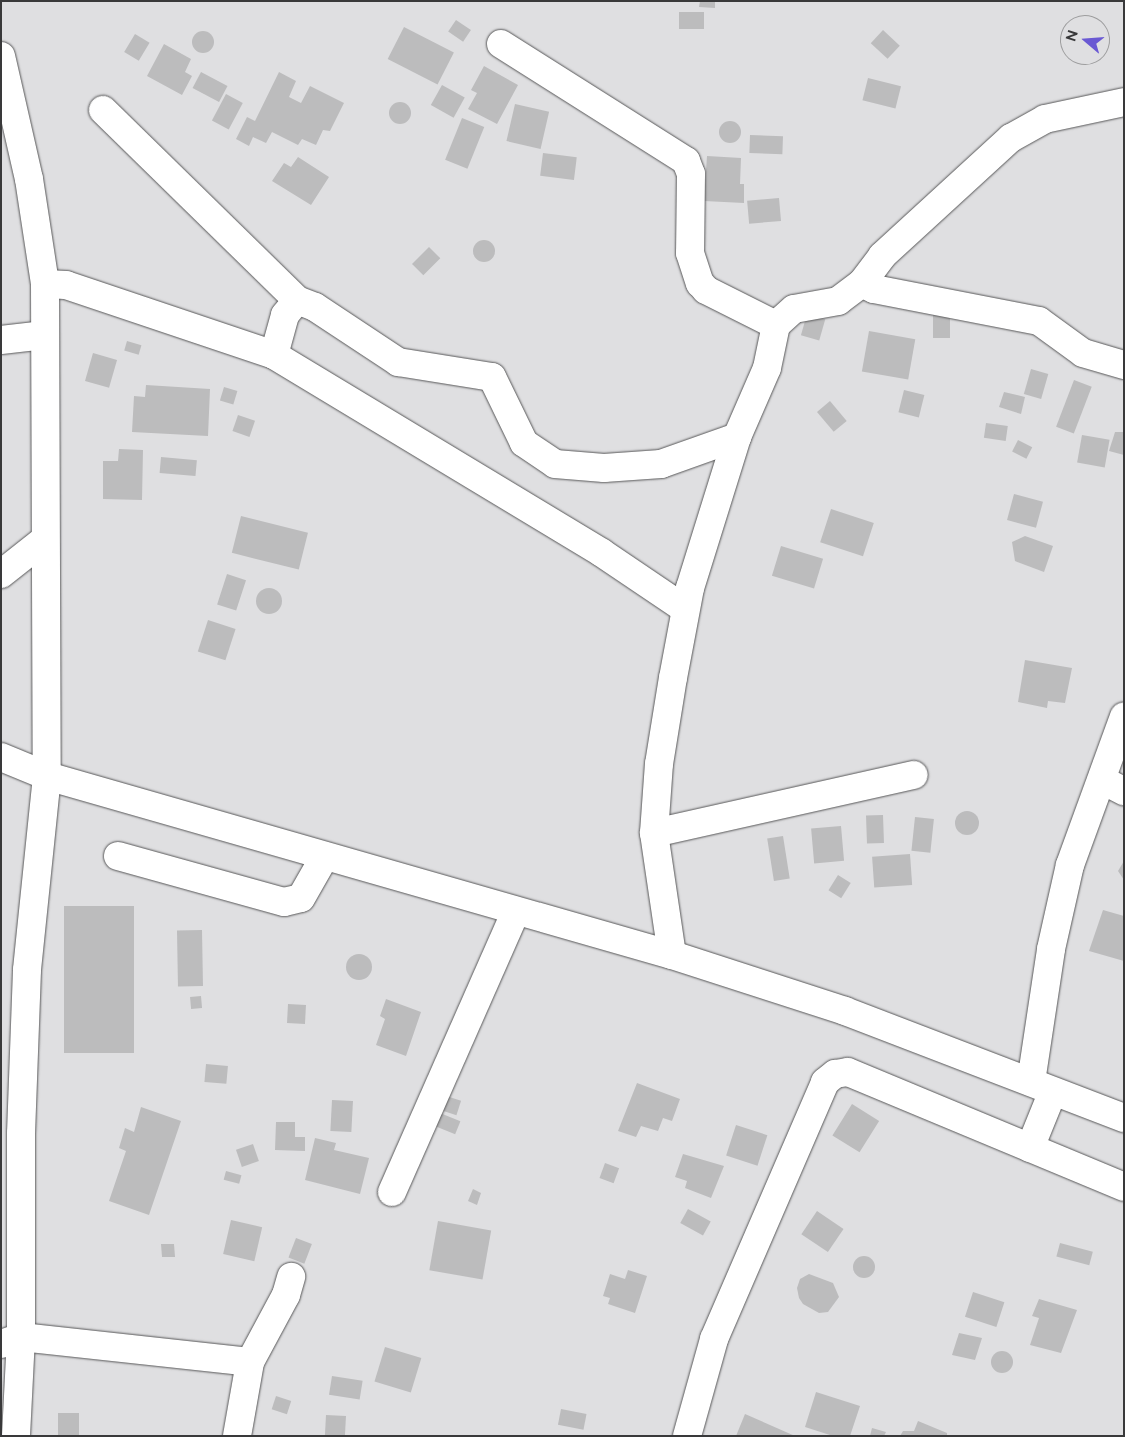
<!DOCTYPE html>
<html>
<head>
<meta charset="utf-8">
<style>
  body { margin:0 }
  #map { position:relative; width:1125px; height:1437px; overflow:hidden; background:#dfdfe1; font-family:Raleway,sans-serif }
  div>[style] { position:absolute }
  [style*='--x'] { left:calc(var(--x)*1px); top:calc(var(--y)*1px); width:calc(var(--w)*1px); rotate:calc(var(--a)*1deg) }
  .building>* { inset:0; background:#bcbcbd; transform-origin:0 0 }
  .round { border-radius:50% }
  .roads { filter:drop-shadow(0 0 1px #575758) drop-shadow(0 0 1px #575758) }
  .minor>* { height:28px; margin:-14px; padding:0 14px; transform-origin:14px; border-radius:14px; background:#fff }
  span { translate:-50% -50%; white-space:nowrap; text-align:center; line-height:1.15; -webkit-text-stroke:5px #dfdfe1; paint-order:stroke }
  .frame { position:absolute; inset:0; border:2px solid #39393a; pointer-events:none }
  .north { position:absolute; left:1060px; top:15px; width:50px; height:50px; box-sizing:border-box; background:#dfdfe1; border:1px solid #9d9d9e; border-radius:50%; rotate:288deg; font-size:14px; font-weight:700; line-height:20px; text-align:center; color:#39393a }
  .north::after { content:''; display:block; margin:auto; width:18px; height:22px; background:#6a59d3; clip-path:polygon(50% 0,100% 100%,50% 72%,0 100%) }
</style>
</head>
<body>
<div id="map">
  <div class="building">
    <div style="clip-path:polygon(700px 1px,715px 1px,715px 8px,699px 7px)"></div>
    <div style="left:679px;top:12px;width:25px;height:17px"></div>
    <div style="left:456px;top:20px;width:18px;height:14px;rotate:34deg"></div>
    <div style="left:404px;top:27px;width:56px;height:36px;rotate:27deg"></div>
    <div style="left:883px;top:30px;width:23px;height:18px;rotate:43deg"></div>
    <div class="round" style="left:192px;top:31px;width:22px;height:22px"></div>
    <div style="left:135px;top:34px;width:17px;height:21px;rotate:31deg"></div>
    <div style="clip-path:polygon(164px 44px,191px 59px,185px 72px,192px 76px,182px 95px,147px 76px)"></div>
    <div style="clip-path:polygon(484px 66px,518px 85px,497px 124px,468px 109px,477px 93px,471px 90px)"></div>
    <div style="left:201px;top:72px;width:30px;height:18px;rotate:28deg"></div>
    <div style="clip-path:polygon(279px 72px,296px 81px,289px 97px,301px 103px,310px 86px,344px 103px,330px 131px,323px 130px,316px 145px,302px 139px,298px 145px,272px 132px,266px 143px,253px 137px,249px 146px,236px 139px,247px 117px,255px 121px)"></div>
    <div style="left:868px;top:78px;width:34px;height:23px;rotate:14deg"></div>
    <div style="left:442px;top:85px;width:26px;height:23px;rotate:29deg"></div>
    <div style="left:226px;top:94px;width:19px;height:30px;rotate:28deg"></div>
    <div class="round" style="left:389px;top:102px;width:22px;height:22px"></div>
    <div style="left:515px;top:104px;width:35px;height:38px;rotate:13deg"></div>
    <div style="left:462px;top:118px;width:24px;height:45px;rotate:22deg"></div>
    <div class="round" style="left:719px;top:121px;width:22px;height:22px"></div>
    <div style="left:750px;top:135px;width:33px;height:18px;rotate:2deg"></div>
    <div style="left:543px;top:153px;width:34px;height:23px;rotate:7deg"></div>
    <div style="clip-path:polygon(707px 156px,741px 158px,740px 184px,744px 184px,744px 203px,704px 201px)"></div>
    <div style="clip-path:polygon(298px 157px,329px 177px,311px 205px,272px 181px,284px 163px,291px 167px)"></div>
    <div style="left:779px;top:198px;width:23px;height:32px;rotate:85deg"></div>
    <div class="round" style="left:473px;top:240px;width:22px;height:22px"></div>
    <div style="left:429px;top:247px;width:16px;height:24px;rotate:45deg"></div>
    <div style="left:950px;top:308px;width:30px;height:17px;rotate:90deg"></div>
    <div style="left:807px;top:314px;width:19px;height:22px;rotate:16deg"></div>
    <div style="left:869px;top:331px;width:47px;height:41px;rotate:10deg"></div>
    <div style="left:127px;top:341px;width:15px;height:10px;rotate:16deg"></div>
    <div style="left:93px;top:353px;width:25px;height:29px;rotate:16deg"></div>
    <div style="left:1031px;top:369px;width:18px;height:26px;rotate:16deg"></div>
    <div style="left:1074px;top:380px;width:19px;height:50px;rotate:21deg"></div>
    <div style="clip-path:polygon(146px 385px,210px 389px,208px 436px,132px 432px,134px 396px,145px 397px)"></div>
    <div style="left:224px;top:387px;width:14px;height:14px;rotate:17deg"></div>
    <div style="left:904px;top:390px;width:21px;height:23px;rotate:14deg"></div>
    <div style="clip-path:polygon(1004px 392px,1025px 397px,1021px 414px,999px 407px)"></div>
    <div style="left:830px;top:401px;width:26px;height:17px;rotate:50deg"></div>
    <div style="left:238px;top:415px;width:18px;height:17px;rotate:19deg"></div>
    <div style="left:986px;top:423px;width:22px;height:15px;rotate:8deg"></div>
    <div style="clip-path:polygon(1115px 432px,1124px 432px,1124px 455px,1109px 451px)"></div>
    <div style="left:1082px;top:435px;width:28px;height:28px;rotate:10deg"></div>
    <div style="left:1018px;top:440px;width:16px;height:13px;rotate:27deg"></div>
    <div style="clip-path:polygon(119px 449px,143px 450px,142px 500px,103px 499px,103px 461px,118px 461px)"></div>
    <div style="left:161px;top:457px;width:36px;height:16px;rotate:5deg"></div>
    <div style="left:1014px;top:494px;width:30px;height:27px;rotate:15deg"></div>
    <div style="left:831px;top:509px;width:45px;height:35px;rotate:18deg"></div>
    <div style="left:241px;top:516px;width:69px;height:38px;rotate:14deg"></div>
    <div style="clip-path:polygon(1025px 536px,1053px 546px,1044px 572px,1015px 561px,1012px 542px)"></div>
    <div style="left:781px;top:546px;width:44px;height:31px;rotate:17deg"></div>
    <div style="left:227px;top:574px;width:20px;height:32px;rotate:18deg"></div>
    <div class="round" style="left:256px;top:588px;width:26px;height:26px"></div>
    <div style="left:208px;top:620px;width:29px;height:33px;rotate:18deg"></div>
    <div style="clip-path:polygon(1025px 660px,1072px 668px,1065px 703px,1048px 701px,1047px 708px,1018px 702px)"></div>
    <div class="round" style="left:955px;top:811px;width:24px;height:24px"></div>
    <div style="left:883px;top:815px;width:28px;height:17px;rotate:88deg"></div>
    <div style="left:915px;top:817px;width:19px;height:34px;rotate:6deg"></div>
    <div style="left:841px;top:826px;width:35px;height:30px;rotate:85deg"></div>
    <div style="left:783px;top:836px;width:43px;height:16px;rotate:81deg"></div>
    <div style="left:910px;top:854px;width:31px;height:38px;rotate:86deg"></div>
    <div style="clip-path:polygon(1124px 861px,1124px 880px,1118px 871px)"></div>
    <div style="left:838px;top:875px;width:15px;height:18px;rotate:32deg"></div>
    <div style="left:64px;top:906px;width:70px;height:147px"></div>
    <div style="clip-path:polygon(1103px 910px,1124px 916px,1124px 961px,1089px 951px)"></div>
    <div style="left:202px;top:930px;width:56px;height:25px;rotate:89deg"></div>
    <div class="round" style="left:346px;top:954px;width:26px;height:26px"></div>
    <div style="left:201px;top:996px;width:12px;height:11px;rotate:85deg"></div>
    <div style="clip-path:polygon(386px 999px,421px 1012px,406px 1056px,376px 1045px,385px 1019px,380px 1016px)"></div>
    <div style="left:288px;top:1004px;width:18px;height:19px;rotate:3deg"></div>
    <div style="left:206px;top:1064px;width:22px;height:18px;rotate:5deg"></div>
    <div style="clip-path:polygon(637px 1083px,680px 1099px,672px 1121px,663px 1118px,658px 1131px,641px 1126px,636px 1137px,618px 1131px)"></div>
    <div style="left:443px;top:1095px;width:19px;height:15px;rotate:18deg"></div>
    <div style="left:332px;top:1100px;width:21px;height:31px;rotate:3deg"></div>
    <div style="left:852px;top:1104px;width:32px;height:37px;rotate:32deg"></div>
    <div style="clip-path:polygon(141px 1107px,181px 1121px,149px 1215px,109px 1201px,126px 1151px,119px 1148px,125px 1128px,134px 1132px)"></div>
    <div style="left:440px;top:1113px;width:22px;height:14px;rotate:22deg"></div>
    <div style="clip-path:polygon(276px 1122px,295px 1122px,295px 1137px,305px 1137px,305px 1151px,275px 1150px)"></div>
    <div style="left:736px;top:1125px;width:33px;height:32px;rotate:18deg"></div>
    <div style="clip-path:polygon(315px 1138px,336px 1143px,334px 1150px,369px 1158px,360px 1194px,305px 1180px)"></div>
    <div style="left:253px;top:1144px;width:18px;height:18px;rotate:71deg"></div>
    <div style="clip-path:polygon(683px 1154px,724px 1166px,711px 1198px,685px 1188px,687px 1181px,675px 1177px)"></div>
    <div style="left:605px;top:1163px;width:15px;height:16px;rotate:20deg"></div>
    <div style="left:226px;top:1171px;width:16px;height:9px;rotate:15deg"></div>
    <div style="clip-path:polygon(473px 1189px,481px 1193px,477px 1205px,468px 1201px)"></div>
    <div style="left:688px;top:1209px;width:26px;height:16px;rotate:29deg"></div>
    <div style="left:817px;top:1211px;width:32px;height:28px;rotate:34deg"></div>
    <div style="left:231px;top:1220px;width:32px;height:35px;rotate:13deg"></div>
    <div style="left:438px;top:1221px;width:54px;height:50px;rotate:10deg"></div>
    <div style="left:296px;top:1238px;width:17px;height:21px;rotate:21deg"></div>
    <div style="left:1060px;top:1243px;width:34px;height:14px;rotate:15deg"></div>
    <div style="clip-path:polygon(161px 1244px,174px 1244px,175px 1257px,162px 1257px)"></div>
    <div class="round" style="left:853px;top:1256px;width:22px;height:22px"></div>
    <div style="clip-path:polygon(628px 1270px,647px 1276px,635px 1313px,608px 1304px,610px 1298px,603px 1296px,610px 1274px,625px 1279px)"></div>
    <div style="clip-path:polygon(809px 1274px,833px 1283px,839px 1297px,828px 1312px,819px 1313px,803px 1304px,799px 1298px,797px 1288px,800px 1279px)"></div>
    <div style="left:973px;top:1292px;width:33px;height:26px;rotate:18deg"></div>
    <div style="clip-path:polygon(1039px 1299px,1077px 1310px,1061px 1353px,1030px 1345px,1039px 1318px,1032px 1316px)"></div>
    <div style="clip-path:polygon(959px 1333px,982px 1338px,975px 1360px,952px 1355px)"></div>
    <div style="left:385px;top:1347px;width:38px;height:36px;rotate:17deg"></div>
    <div class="round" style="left:991px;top:1351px;width:22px;height:22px"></div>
    <div style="left:332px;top:1376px;width:31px;height:19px;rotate:9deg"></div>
    <div style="clip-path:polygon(816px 1392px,860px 1406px,850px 1436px,833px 1436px,805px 1427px)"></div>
    <div style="left:276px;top:1396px;width:16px;height:14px;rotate:18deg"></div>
    <div style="left:561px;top:1409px;width:26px;height:16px;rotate:11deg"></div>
    <div style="left:58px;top:1413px;width:21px;height:23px"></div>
    <div style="clip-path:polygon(745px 1414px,795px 1436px,736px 1436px)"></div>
    <div style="left:326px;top:1415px;width:20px;height:21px;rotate:3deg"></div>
    <div style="clip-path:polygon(918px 1421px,947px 1433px,947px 1436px,900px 1436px,903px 1431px,914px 1431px)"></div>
    <div style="clip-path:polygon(872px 1428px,886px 1432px,884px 1436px,870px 1436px)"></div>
  </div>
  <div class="roads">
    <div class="minor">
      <div style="--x:501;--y:44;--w:219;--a:32.3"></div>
      <div style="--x:686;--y:161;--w:14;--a:69"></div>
      <div style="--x:691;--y:174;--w:79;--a:90.7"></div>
      <div style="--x:690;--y:253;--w:32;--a:72"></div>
      <div style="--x:700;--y:283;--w:9;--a:49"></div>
      <div style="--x:706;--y:290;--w:78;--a:26.6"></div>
      <div style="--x:1;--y:56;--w:126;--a:77.2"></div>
      <div style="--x:29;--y:179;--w:106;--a:81.3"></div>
      <div style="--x:45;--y:284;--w:492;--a:89.8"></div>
      <div style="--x:47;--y:776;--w:195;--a:95.9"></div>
      <div style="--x:27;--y:970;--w:164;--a:92.1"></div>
      <div style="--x:21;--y:1134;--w:203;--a:90"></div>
      <div style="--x:21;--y:1337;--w:99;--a:92.9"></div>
      <div style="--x:103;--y:110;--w:272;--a:44.4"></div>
      <div style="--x:862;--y:283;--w:13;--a:27"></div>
      <div style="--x:874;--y:289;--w:168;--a:11"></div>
      <div style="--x:1039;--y:321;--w:54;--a:36"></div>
      <div style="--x:1083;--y:353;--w:43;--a:16.3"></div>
      <div style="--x:45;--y:284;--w:21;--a:3"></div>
      <div style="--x:66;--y:285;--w:219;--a:18.6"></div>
      <div style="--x:274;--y:355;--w:41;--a:-74.6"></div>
      <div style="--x:285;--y:315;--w:19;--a:-51"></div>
      <div style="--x:297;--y:300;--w:19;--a:21"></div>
      <div style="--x:315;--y:307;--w:100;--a:33.5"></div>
      <div style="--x:398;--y:362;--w:95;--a:9.1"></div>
      <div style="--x:492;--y:377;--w:73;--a:64.1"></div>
      <div style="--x:524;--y:443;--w:37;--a:34"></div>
      <div style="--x:555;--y:464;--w:49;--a:4.7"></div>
      <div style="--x:604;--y:468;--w:57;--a:-4"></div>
      <div style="--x:661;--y:464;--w:81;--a:-19.6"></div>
      <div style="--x:1;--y:340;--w:44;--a:-6.5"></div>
      <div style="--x:274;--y:355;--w:383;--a:31.1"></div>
      <div style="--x:602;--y:553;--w:100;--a:34"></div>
      <div style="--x:1;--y:574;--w:55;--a:-38.3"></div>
      <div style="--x:1;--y:757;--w:50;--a:22.4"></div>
      <div style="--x:47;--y:776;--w:650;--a:15.98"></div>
      <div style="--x:672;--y:955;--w:182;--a:17.9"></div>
      <div style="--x:845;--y:1011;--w:299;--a:21"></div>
      <div style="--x:1102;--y:780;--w:25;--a:27"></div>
      <div style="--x:654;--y:833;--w:266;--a:-12.6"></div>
      <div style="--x:118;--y:856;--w:172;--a:15.5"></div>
      <div style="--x:284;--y:902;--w:17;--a:-13"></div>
      <div style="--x:301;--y:898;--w:48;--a:-60.3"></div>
      <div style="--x:672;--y:955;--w:123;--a:-98.4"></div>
      <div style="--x:654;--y:833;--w:69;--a:-85.9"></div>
      <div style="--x:659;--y:764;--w:87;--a:-80.8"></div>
      <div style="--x:673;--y:678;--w:92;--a:-79.3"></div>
      <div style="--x:690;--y:588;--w:158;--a:-72.7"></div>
      <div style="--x:737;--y:437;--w:75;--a:-66.5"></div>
      <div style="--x:767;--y:368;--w:44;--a:-78.2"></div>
      <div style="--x:776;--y:325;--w:24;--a:-42"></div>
      <div style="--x:794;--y:309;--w:45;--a:-10.3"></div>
      <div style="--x:838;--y:301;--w:30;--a:-37"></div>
      <div style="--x:862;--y:283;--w:34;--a:-53"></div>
      <div style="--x:882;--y:256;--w:175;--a:-42.5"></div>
      <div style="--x:1011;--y:138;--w:39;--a:-29"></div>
      <div style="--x:1045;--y:119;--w:81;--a:-12.1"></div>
      <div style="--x:1031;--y:1082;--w:134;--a:-81.4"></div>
      <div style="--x:1051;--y:949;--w:86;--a:-77.3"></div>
      <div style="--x:1070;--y:865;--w:158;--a:-70"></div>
      <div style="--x:1030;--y:1148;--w:61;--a:-68"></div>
      <div style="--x:392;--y:1192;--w:307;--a:-66.2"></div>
      <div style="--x:1;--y:1344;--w:21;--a:-19"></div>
      <div style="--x:21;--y:1337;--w:230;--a:6.2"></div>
      <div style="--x:250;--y:1362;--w:76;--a:-61.8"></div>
      <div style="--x:286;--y:1295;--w:19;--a:-74"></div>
      <div style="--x:237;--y:1436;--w:75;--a:-80"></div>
      <div style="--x:687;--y:1436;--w:101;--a:-74.4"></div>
      <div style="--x:714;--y:1339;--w:280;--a:-66.6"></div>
      <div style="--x:825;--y:1082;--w:13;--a:-39"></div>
      <div style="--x:835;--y:1074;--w:13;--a:-9"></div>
      <div style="--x:848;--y:1072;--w:299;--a:22.6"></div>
    </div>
  </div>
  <div class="frame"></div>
  <div class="north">N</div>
</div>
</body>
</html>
